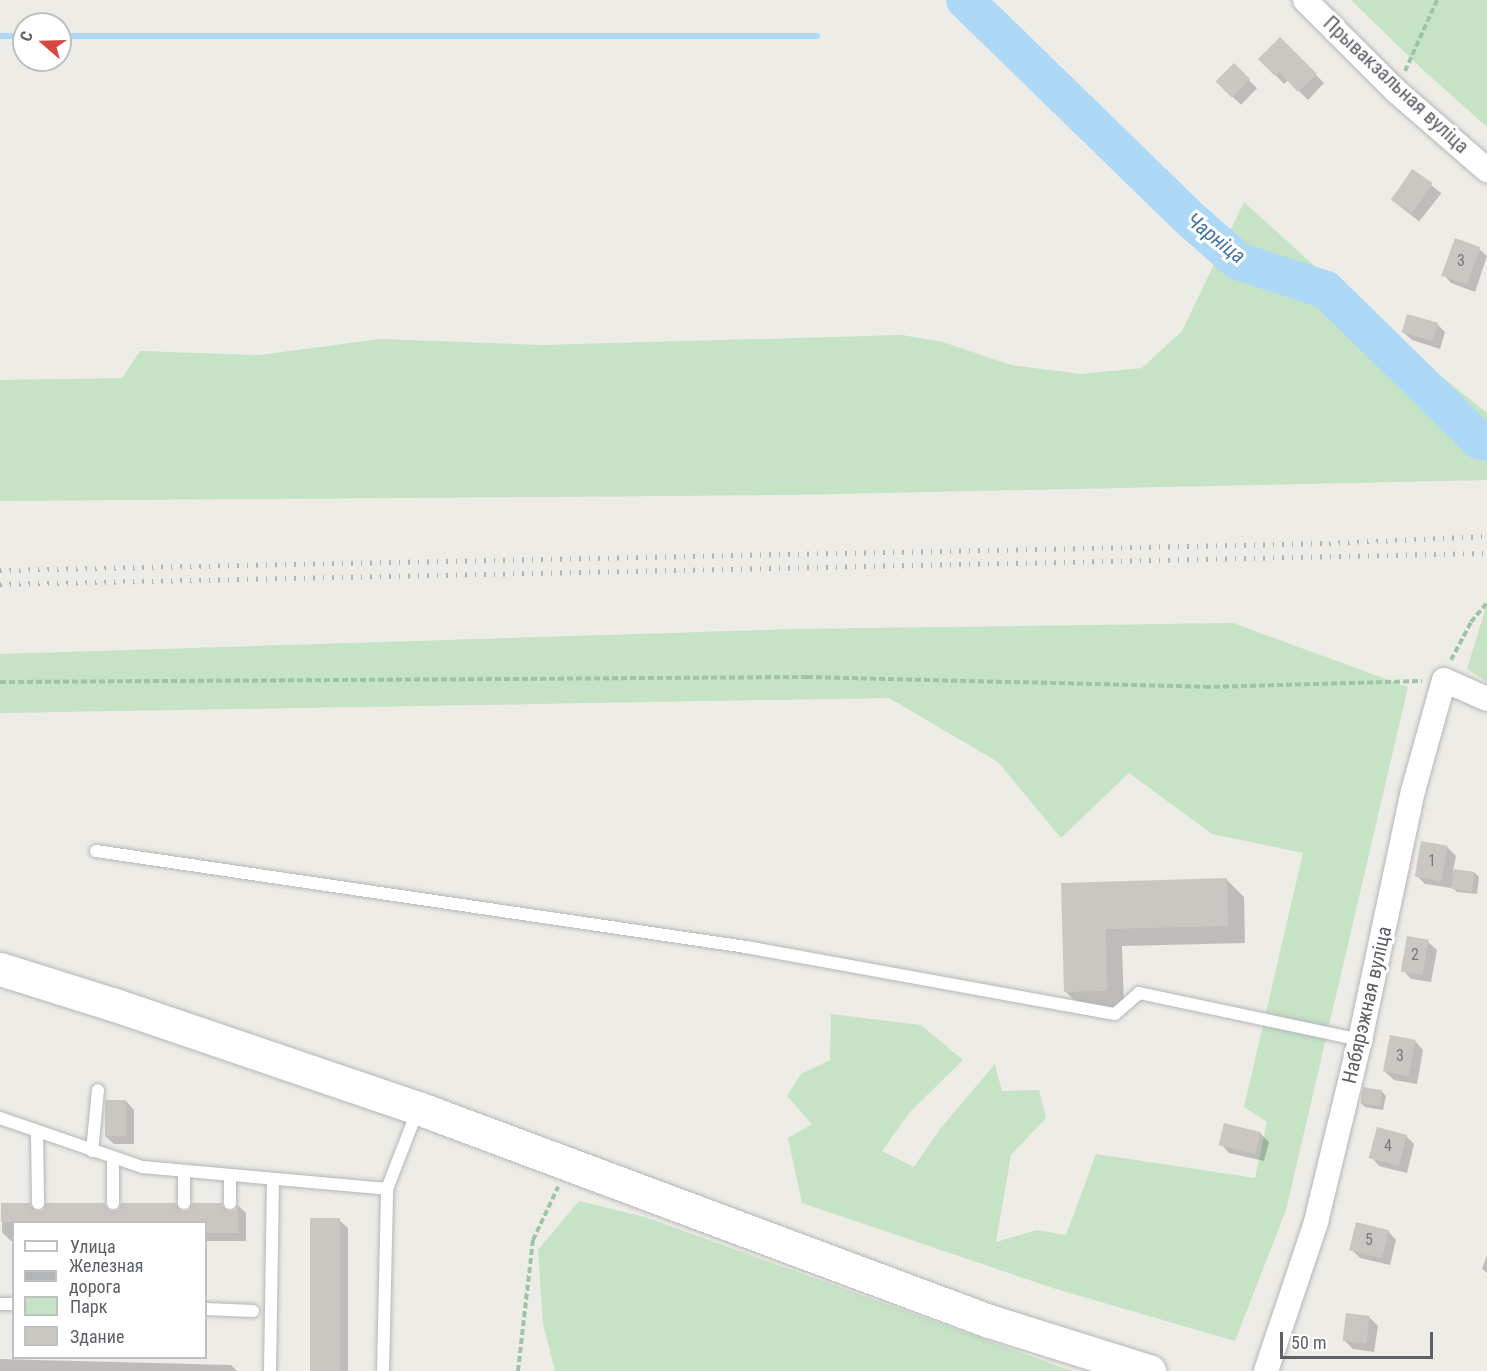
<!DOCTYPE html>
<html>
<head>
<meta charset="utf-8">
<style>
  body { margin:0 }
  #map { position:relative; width:1487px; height:1371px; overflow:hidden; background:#eeece6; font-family:"Roboto Condensed",sans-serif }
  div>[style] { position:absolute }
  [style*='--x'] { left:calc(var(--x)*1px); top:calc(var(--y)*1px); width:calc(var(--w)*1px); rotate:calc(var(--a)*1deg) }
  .green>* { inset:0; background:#c6e3c5 }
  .shadow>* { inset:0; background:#0003; transform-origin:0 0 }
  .stream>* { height:6px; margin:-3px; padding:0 3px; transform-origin:3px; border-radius:3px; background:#add9f7 }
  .river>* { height:38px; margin:-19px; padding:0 19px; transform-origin:19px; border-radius:19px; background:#add9f7 }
  .building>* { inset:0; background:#cac7c2; transform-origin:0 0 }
  .path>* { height:4px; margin-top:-2px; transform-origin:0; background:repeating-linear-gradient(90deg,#9ec4a8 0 6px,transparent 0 9px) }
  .roads { filter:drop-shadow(0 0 2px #b3b6b9) drop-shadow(0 0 2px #b3b6b9) }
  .lane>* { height:12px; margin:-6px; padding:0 6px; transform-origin:6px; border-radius:6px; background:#fff }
  .street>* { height:24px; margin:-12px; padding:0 12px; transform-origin:12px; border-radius:12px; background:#fff }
  .secondary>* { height:33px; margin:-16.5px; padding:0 16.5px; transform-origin:16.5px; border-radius:16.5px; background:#fff }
  .rail>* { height:4.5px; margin-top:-2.25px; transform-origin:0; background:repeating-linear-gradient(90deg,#b3b4b5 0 1.5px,transparent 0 9.5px) }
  span { translate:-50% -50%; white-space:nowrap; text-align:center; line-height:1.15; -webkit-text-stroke:6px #fff; paint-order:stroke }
  .number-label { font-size:16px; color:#787a7c }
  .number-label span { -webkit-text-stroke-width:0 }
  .street-label { font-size:20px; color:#5d6165 }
  .water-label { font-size:21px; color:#48759f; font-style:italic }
  .legend { position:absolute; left:12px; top:1221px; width:195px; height:138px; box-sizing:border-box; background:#fff; border:2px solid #bec0c1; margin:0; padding:8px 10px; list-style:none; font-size:18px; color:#5d6165 }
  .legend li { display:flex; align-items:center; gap:12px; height:30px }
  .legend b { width:30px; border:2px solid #bec0c1 }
  .north { position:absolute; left:12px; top:12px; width:60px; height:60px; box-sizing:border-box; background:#fff; border:2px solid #bec0c1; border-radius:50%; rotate:290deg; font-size:16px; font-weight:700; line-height:24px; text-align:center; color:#5d6165 }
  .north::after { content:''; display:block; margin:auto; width:21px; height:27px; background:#d84842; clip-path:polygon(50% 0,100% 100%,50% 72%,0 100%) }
  .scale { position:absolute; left:1280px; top:1332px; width:153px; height:27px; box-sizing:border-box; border:3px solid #5d6165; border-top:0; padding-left:8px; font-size:18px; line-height:21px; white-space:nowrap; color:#5d6165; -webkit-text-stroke:4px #fff; paint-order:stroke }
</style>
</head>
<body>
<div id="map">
  <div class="green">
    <div style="clip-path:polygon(1351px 0,1487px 0,1487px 127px,1423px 70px)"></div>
    <div style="clip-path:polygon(1244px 202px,1395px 339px,1487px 413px,1487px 480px,792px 495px,0 501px,0 380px,122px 378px,140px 351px,259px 355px,381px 339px,541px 345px,902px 335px,943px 342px,1011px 365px,1081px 374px,1142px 368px,1182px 331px)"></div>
    <div style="clip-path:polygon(1486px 607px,1487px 607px,1487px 682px,1467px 669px)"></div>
    <div style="clip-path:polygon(1233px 623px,1408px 687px,1286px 1210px,1235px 1341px,1056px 1289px,802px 1203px,788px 1138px,812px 1124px,787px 1096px,801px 1074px,830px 1060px,831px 1014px,921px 1025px,963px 1060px,910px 1112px,882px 1151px,914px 1167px,940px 1129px,995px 1064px,1002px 1091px,1039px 1090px,1046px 1118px,1011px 1155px,996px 1242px,1037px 1230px,1066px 1235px,1096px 1154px,1255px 1178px,1267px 1122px,1244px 1107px,1303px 853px,1212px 834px,1129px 773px,1061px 838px,998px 762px,889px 698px,0 713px,0 654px,793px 629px)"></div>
    <div style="clip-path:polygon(579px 1201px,645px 1217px,1072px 1371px,555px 1371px,543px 1324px,538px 1250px)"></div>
  </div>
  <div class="shadow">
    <div style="clip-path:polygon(1280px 39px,1324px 83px,1308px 100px,1288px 80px,1284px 84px,1260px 59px)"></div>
    <div style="left:1234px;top:66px;width:32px;height:23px;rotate:44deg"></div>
    <div style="left:1413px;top:171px;width:36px;height:36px;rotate:38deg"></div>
    <div style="clip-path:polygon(1456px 240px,1479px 249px,1487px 256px,1475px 292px,1451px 283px,1443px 274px)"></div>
    <div style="clip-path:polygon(1437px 324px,1445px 332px,1440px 349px,1412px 340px,1403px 332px)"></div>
    <div style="clip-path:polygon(1447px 847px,1456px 856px,1453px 871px,1475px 873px,1479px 877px,1477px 894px,1457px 892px,1451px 886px,1451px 888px,1425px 884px,1417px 876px)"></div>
    <div style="clip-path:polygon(1227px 880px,1244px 897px,1245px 943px,1122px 946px,1124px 1008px,1083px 1009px,1065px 991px,1062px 884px)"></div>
    <div style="clip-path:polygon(1428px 942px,1437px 950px,1431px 982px,1411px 979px,1403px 970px)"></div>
    <div style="clip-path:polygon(1415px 1041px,1423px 1050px,1417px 1084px,1394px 1080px,1385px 1072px)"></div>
    <div style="clip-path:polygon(1382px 1092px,1386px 1096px,1383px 1110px,1365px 1107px,1361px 1103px)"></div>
    <div style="clip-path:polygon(126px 1101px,134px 1110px,134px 1144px,114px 1144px,105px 1136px)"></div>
    <div style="clip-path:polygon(1260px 1133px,1269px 1142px,1264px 1161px,1229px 1153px,1221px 1144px)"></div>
    <div style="clip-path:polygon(1406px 1136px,1414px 1144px,1407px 1173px,1379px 1166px,1371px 1157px)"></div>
    <div style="clip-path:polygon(3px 1204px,29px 1204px,38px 1213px,104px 1204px,112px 1213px,175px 1204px,184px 1213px,221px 1204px,229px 1213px,236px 1211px,239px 1206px,246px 1213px,246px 1241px,206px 1241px,206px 1222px,14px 1222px,14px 1241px,11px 1241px,2px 1232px)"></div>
    <div style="clip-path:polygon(339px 1220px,348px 1228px,348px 1371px,312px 1371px)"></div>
    <div style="clip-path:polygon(1388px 1231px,1396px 1240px,1390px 1265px,1360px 1258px,1351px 1249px)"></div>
    <div style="clip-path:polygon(1487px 1255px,1487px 1273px,1482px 1269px)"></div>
    <div style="clip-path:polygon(1370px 1318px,1378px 1326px,1374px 1352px,1353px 1349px,1344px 1340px)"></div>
    <div style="clip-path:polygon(0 1359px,231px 1365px,237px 1371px,0 1371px)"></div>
  </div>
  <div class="stream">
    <div style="--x:0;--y:36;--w:24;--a:0"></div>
    <div style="--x:60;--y:36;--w:757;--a:0"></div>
  </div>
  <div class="river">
    <div style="--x:965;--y:0;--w:311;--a:44.2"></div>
    <div style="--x:1188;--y:217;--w:67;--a:41.3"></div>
    <div style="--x:1238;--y:261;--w:93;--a:18.2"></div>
    <div style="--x:1326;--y:290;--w:214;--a:44.4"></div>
    <div style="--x:1479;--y:440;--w:8;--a:14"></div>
  </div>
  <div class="building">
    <div style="clip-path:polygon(1280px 37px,1317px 74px,1298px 92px,1279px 72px,1275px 76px,1258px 59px)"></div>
    <div style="left:1234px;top:63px;width:23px;height:26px;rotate:45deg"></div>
    <div style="left:1412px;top:169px;width:25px;height:37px;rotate:34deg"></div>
    <div style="left:1455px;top:238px;width:27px;height:40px;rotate:20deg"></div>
    <div style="left:1407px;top:314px;width:32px;height:19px;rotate:16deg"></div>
    <div style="left:1421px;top:841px;width:27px;height:36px;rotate:10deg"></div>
    <div style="left:1454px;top:869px;width:21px;height:20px;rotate:8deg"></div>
    <div style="clip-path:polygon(1227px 878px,1228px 926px,1106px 929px,1107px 991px,1064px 992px,1061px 883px)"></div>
    <div style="left:1407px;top:936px;width:22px;height:36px;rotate:10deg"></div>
    <div style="left:1390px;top:1035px;width:26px;height:37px;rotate:11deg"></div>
    <div style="left:1363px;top:1087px;width:20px;height:16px;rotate:9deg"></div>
    <div style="left:105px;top:1100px;width:21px;height:36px"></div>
    <div style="left:1224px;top:1123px;width:38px;height:23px;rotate:14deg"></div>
    <div style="left:1377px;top:1127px;width:31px;height:32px;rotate:15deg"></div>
    <div style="clip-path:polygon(1px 1203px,30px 1203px,31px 1208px,38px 1211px,43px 1210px,46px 1203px,105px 1203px,106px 1208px,112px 1211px,118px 1210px,121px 1203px,176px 1203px,177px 1208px,183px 1211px,189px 1210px,192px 1203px,222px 1203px,223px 1208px,229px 1211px,235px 1210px,238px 1203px,238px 1233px,206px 1233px,206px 1222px,1px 1222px)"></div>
    <div style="left:310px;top:1218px;width:30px;height:153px"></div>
    <div style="left:1356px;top:1222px;width:34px;height:29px;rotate:14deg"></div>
    <div style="left:1346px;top:1313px;width:24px;height:28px;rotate:7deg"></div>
  </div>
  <div class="path">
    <div style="--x:1405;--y:71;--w:78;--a:-65.7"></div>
    <div style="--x:1451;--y:660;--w:43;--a:-62.2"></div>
    <div style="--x:1471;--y:622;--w:25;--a:-50"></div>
    <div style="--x:0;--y:682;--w:807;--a:-0.35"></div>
    <div style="--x:807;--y:677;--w:398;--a:1.4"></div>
    <div style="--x:1205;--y:687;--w:217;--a:-1.6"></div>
    <div style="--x:518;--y:1371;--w:132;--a:-83.5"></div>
    <div style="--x:533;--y:1240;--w:59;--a:-64.7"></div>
  </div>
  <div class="roads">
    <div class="lane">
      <div style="--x:96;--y:851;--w:657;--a:8.4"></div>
      <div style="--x:746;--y:947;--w:375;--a:10.3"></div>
      <div style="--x:1115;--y:1014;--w:32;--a:-41"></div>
      <div style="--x:1139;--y:993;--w:226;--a:12"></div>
      <div style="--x:0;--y:1118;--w:150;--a:19"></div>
      <div style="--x:142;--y:1167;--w:246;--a:5.1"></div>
      <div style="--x:37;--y:1131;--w:72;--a:89.2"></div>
      <div style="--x:92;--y:1151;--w:61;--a:-84.4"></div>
      <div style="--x:113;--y:1203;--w:45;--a:-90"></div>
      <div style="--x:184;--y:1203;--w:32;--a:-90"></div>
      <div style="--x:230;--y:1203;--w:28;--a:-90"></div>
      <div style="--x:0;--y:1304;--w:14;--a:0"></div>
      <div style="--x:206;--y:1309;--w:47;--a:2.4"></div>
      <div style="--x:270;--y:1371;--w:192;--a:-89.1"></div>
      <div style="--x:383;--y:1371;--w:182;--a:-88.7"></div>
      <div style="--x:387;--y:1189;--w:86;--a:-68.8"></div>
    </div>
    <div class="street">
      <div style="--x:1305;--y:0;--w:129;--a:45"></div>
      <div style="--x:1396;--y:91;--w:121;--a:41"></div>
      <div style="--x:1266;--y:1371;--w:157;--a:-71.4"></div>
      <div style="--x:1316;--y:1222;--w:187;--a:-76.4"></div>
      <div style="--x:1360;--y:1040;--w:255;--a:-78"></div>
      <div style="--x:1413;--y:791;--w:115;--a:-74.4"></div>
      <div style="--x:1444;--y:680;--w:47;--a:23.8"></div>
    </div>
    <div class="secondary">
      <div style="--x:0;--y:969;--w:117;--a:17.4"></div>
      <div style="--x:112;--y:1004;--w:323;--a:18.8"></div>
      <div style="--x:418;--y:1108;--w:609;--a:20.46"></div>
      <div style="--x:989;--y:1321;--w:168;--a:17.4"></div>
    </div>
  </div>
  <div class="rail">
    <div style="--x:0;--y:570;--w:1329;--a:-1.16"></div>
    <div style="--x:1329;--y:543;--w:158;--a:-2.5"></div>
    <div style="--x:0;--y:584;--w:1487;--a:-1.19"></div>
  </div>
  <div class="number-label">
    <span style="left:1461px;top:261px">3</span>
    <span style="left:1432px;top:861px">1</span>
    <span style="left:1415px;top:955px">2</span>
    <span style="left:1400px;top:1056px">3</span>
    <span style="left:1388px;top:1146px">4</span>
    <span style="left:1369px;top:1240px">5</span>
  </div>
  <div class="street-label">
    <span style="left:1396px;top:85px;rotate:43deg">Прывакзальная вуліца</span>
    <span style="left:1367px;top:1005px;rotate:-77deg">Набярэжная вуліца</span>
  </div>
  <div class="water-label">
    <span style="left:1216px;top:238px;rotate:38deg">Чарніца</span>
  </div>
  <ul class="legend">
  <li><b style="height:8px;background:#fff"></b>Улица</li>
  <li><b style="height:8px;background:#b3b4b5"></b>Железная дорога</li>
  <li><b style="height:16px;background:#c6e3c5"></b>Парк</li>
  <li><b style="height:16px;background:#cac7c2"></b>Здание</li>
  </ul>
  <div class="north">С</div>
  <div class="scale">50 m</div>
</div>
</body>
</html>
